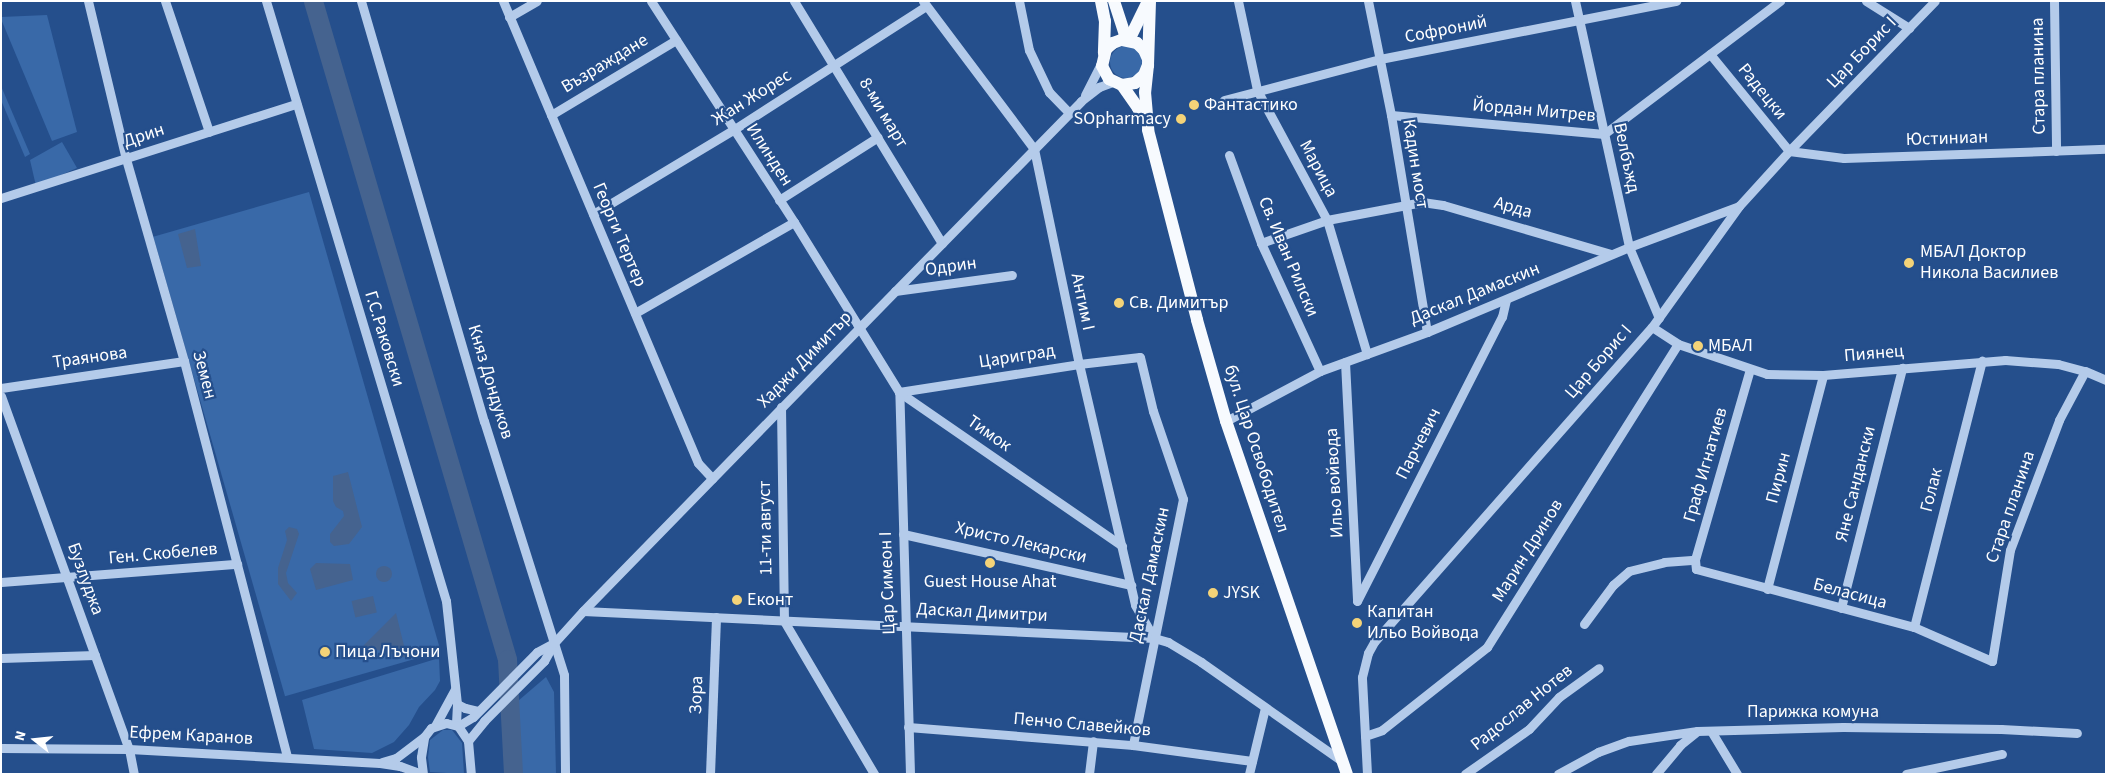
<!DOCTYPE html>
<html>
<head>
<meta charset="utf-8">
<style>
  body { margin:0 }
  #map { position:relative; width:2107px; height:775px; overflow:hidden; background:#254f8c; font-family:"Source Sans 3",sans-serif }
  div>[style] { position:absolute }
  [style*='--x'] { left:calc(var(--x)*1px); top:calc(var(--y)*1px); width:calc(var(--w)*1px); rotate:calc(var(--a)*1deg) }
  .green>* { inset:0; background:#3969a8; transform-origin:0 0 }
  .round { border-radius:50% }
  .water>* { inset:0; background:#45638f; transform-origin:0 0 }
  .river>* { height:19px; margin:-9.5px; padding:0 9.5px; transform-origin:9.5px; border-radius:9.5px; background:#45638f }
  .minor>* { height:9px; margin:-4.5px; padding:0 4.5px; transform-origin:4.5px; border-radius:4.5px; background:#b4cbea }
  .major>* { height:12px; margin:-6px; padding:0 6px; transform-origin:6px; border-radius:6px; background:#f7fafe }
  .dots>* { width:14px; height:14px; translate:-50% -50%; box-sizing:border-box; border:2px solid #254f8c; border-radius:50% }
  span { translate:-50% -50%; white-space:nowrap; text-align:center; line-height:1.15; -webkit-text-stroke:4.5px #254f8c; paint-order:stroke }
  .street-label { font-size:18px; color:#fff }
  .poi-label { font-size:18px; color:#fff }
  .left { translate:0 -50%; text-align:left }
  .right { translate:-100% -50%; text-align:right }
  .frame { position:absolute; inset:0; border:2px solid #fff; pointer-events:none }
  .north { position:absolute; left:10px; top:715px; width:50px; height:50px; -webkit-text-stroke:4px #254f8c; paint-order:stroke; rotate:286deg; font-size:14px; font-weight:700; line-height:20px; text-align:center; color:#fff }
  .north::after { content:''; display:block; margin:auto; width:18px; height:22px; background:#fff; clip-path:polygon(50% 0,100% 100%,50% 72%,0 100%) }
</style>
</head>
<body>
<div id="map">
  <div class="green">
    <div style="clip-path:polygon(47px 15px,77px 132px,52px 141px,1px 19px,1px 17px)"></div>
    <div class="round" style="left:1110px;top:46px;width:32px;height:32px"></div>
    <div style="clip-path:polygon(1px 86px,30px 154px,25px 157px,1px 100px)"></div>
    <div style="clip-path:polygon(62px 142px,77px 168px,36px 186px,30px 160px)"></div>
    <div style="left:309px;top:192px;width:478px;height:162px;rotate:74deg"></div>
    <div style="clip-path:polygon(439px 658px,440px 681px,435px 690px,419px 707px,409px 725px,394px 742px,372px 753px,314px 749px,302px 700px)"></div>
    <div style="clip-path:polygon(546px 677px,554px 692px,556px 774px,513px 774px,511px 707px)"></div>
    <div style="clip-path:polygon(443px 730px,452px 730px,462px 743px,464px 774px,430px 772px,428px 757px,430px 740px)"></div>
  </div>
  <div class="water">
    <div style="clip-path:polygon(195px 229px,201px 266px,187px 268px,178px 234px)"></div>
    <div style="clip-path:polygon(348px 472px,362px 527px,349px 544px,334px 546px,330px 542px,330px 534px,344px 516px,343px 511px,336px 507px,333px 501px,333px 476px)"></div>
    <div style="clip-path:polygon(289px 527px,297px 529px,299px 534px,286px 573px,288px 583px,297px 593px,291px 601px,278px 584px,278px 568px,287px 540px,285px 531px)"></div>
    <div style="clip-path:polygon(316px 563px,350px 564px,353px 580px,316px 590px,310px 569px)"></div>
    <div class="round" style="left:376px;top:566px;width:16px;height:16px"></div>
    <div style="left:373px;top:596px;width:17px;height:22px;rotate:77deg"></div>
    <div style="clip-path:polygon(396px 613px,407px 658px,363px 646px)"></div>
  </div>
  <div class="river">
    <div style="--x:313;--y:1;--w:686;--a:73.57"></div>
    <div style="--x:507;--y:659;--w:115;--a:87"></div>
  </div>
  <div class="minor">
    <div style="--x:88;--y:1;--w:163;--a:76.5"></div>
    <div style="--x:126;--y:159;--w:210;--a:74"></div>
    <div style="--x:184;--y:361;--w:409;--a:75.4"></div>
    <div style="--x:165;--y:1;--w:138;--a:71.4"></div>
    <div style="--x:266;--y:1;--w:626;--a:73.3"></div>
    <div style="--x:446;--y:601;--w:104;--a:83.9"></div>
    <div style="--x:457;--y:704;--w:20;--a:93"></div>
    <div style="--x:361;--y:1;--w:438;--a:73.7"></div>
    <div style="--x:484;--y:421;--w:266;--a:72.5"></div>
    <div style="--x:564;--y:675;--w:99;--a:89.4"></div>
    <div style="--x:503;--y:1;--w:501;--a:67.12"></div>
    <div style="--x:698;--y:463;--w:21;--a:47"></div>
    <div style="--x:651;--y:1;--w:263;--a:57.1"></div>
    <div style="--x:794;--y:222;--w:200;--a:58.3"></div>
    <div style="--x:899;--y:392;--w:271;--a:34.6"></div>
    <div style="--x:794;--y:1;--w:284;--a:58.6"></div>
    <div style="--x:923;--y:1;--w:185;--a:53.1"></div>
    <div style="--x:1034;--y:149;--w:220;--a:78.2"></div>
    <div style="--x:1079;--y:364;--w:247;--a:76.9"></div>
    <div style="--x:1135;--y:605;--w:38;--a:60"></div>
    <div style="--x:1019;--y:1;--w:50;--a:78.5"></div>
    <div style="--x:1029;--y:50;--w:47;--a:64.5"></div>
    <div style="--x:1049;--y:92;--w:29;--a:46"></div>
    <div style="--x:1238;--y:1;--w:91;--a:77.9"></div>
    <div style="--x:1257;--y:90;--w:148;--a:61.7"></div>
    <div style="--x:1327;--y:220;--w:140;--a:73.4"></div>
    <div style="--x:1368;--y:1;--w:116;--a:78.6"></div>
    <div style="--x:1391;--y:115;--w:220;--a:80.6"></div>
    <div style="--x:1575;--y:1;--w:252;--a:77.6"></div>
    <div style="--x:1629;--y:247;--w:77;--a:67.1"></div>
    <div style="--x:1866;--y:1;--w:51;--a:32.1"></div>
    <div style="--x:2054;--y:1;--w:150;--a:89.2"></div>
    <div style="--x:509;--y:17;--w:32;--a:-30"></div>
    <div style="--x:1710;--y:54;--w:125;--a:50.8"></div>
    <div style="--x:1789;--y:151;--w:55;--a:7.3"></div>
    <div style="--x:1844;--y:158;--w:262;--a:-2"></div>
    <div style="--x:1085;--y:95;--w:37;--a:-63"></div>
    <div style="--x:1224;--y:100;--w:161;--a:-14.7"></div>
    <div style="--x:1380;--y:59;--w:302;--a:-11.1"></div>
    <div style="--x:551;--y:115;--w:146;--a:-31"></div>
    <div style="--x:1391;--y:115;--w:214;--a:5.1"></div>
    <div style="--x:1604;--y:134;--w:221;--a:-37.1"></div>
    <div style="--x:1229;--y:155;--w:94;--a:70"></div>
    <div style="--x:1261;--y:243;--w:141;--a:65.3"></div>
    <div style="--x:1;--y:198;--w:310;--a:-17.7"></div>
    <div style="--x:779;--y:200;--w:117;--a:-32.5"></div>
    <div style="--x:593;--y:214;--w:163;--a:-31"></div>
    <div style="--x:733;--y:130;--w:229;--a:-32.7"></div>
    <div style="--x:1261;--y:243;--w:70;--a:-19.2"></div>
    <div style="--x:1327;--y:220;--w:97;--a:-10.7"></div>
    <div style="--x:1422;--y:202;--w:21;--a:8"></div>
    <div style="--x:1443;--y:205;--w:175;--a:16.3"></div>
    <div style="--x:895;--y:291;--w:118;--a:-7.8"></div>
    <div style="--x:635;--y:313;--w:183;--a:-29.8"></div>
    <div style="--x:1652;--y:327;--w:31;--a:33"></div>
    <div style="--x:1678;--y:344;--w:94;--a:18.6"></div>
    <div style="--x:1767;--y:374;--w:56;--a:1"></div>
    <div style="--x:1823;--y:375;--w:183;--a:-4.7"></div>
    <div style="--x:2005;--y:360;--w:53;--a:4.3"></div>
    <div style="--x:2058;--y:364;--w:28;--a:15"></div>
    <div style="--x:2085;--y:371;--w:23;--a:23"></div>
    <div style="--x:1345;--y:362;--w:239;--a:87.1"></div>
    <div style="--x:1750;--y:369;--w:199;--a:106.1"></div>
    <div style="--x:1695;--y:560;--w:9;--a:84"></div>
    <div style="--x:1696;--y:569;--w:226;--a:14.9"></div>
    <div style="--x:1914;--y:627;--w:85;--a:23.6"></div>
    <div style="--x:1992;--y:661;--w:112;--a:-80.8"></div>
    <div style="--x:2010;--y:550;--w:139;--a:-69.3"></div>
    <div style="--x:2059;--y:420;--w:55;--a:-62"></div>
    <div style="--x:1;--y:388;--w:185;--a:-8.4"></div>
    <div style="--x:1;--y:396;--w:375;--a:70.1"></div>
    <div style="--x:129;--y:749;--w:25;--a:79"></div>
    <div style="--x:781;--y:407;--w:214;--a:89.2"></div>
    <div style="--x:784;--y:621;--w:178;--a:59.5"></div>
    <div style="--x:1226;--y:421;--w:106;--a:-28"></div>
    <div style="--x:1320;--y:371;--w:114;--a:-20"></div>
    <div style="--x:1427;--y:332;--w:219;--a:-22.8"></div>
    <div style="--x:1629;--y:247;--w:117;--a:-20.4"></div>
    <div style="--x:903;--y:534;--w:234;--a:12.6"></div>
    <div style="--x:1;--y:582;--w:237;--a:-4.4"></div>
    <div style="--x:1767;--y:589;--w:221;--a:-75.3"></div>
    <div style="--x:1357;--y:601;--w:319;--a:-63"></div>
    <div style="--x:1502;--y:317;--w:17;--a:-77"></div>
    <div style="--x:1841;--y:608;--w:248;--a:-75.7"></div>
    <div style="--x:583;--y:611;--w:572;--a:2.71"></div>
    <div style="--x:1154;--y:638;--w:15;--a:16"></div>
    <div style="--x:1168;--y:642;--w:39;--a:31"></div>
    <div style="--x:1201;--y:662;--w:172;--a:35.1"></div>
    <div style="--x:1584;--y:624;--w:49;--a:-53.4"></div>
    <div style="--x:1613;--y:585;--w:21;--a:-41"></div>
    <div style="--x:1629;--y:571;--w:36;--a:-14"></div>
    <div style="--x:1664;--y:562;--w:31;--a:-4"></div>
    <div style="--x:1914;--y:627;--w:275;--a:-75.7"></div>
    <div style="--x:1;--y:658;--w:94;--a:-1.8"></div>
    <div style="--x:457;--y:704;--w:9;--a:27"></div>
    <div style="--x:465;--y:708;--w:13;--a:13"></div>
    <div style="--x:435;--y:726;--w:42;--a:-61.6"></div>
    <div style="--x:458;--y:726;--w:17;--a:-31"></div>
    <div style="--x:473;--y:717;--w:91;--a:-45.4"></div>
    <div style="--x:537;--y:652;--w:19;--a:-28"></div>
    <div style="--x:908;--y:727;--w:226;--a:4.6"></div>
    <div style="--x:1133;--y:745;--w:120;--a:7.7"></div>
    <div style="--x:1711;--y:731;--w:50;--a:58.8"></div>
    <div style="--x:1365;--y:736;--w:18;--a:-19"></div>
    <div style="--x:1382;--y:730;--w:134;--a:-38.3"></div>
    <div style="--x:1487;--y:647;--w:358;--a:-57.8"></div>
    <div style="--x:468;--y:741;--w:26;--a:-51"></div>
    <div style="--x:484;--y:721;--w:85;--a:-45"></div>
    <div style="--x:544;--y:661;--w:21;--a:-61"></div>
    <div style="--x:554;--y:643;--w:43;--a:-47.8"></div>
    <div style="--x:583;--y:611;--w:397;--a:-45.7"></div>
    <div style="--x:860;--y:327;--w:316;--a:-45.6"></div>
    <div style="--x:1081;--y:101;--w:23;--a:-38"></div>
    <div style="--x:1099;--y:87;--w:15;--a:-20"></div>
    <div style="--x:1;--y:748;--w:128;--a:0.4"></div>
    <div style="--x:129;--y:749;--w:251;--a:3.2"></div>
    <div style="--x:380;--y:763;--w:20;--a:9"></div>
    <div style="--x:400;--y:766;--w:23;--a:20"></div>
    <div style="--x:382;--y:762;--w:15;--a:-16"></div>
    <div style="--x:396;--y:758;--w:35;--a:-37"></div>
    <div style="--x:423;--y:774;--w:17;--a:-97"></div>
    <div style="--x:421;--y:757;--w:20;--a:-81"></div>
    <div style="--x:424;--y:737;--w:11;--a:-52"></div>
    <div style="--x:431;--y:728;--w:16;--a:-18"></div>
    <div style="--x:446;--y:723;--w:12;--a:14"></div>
    <div style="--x:458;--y:726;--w:18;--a:56"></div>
    <div style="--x:468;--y:741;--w:33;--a:85"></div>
    <div style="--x:710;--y:774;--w:157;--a:-87.8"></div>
    <div style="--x:910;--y:774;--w:382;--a:-91.6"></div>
    <div style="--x:899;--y:392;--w:182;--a:-8.8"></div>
    <div style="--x:1079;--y:364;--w:61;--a:-6.5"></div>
    <div style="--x:1140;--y:357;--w:56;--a:76.5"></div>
    <div style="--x:1153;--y:411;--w:93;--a:71.2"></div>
    <div style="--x:1183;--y:499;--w:251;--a:101.5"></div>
    <div style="--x:1089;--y:774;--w:33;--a:-83"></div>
    <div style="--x:1249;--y:774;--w:68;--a:-76.4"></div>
    <div style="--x:1367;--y:774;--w:97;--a:-93"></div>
    <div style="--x:1362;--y:677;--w:25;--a:-76"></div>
    <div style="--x:1368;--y:653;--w:13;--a:-61"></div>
    <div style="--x:1374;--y:642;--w:420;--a:-48.6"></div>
    <div style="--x:1652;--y:327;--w:149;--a:-54.3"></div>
    <div style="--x:1739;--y:206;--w:74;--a:-47.7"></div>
    <div style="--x:1789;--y:151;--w:209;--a:-45.8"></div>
    <div style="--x:1465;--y:774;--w:78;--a:-35.1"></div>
    <div style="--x:1529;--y:729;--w:44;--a:-46.8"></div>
    <div style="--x:1559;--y:697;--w:49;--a:-35.9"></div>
    <div style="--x:1558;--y:774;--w:46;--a:-28.8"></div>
    <div style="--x:1598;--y:752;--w:33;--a:-20"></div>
    <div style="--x:1629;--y:741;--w:69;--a:-8.4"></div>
    <div style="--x:1697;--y:731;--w:146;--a:-1.6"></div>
    <div style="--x:1843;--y:727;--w:158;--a:0.7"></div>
    <div style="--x:2001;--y:729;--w:76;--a:3"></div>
    <div style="--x:1656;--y:774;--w:38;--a:-50"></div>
    <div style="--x:1680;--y:745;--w:22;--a:-39"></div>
    <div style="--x:1906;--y:774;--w:98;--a:-11.8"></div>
  </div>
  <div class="major">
    <div style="--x:1101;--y:1;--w:20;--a:79"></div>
    <div style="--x:1105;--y:21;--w:32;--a:92"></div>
    <div style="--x:1114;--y:1;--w:40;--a:72"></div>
    <div style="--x:1129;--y:40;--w:43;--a:-64"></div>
    <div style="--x:1148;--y:59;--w:10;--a:-114"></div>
    <div style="--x:1144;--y:50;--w:10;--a:-135"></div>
    <div style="--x:1137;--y:43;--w:16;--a:-169"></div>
    <div style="--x:1121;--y:40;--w:9;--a:159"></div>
    <div style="--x:1113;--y:43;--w:9;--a:139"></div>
    <div style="--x:1106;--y:49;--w:17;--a:103"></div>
    <div style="--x:1102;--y:66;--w:15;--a:62"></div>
    <div style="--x:1109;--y:79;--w:14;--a:25"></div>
    <div style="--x:1122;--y:85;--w:13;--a:-9"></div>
    <div style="--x:1135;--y:83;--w:12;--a:-42"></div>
    <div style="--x:1144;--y:75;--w:11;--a:-68"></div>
    <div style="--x:1148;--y:65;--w:64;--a:-88.2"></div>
    <div style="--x:1148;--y:65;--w:27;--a:96"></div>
    <div style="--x:1145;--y:92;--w:38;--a:85"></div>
    <div style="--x:1148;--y:130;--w:196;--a:75.5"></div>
    <div style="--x:1197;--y:320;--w:105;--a:74"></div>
    <div style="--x:1226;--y:421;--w:373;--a:71.1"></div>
    <div style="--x:1122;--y:85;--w:28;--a:55"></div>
    <div style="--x:1138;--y:108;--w:12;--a:66"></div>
  </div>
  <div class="dots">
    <div style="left:1194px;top:105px;background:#f4d378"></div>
    <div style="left:1181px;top:119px;background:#f4d378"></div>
    <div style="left:1909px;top:263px;background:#f4d378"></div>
    <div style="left:1119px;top:303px;background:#f4d378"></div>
    <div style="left:1698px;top:346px;background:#f4d378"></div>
    <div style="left:990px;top:563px;background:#f4d378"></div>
    <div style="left:1213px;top:593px;background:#f4d378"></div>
    <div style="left:737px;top:600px;background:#f4d378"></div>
    <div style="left:1357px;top:623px;background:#f4d378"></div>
    <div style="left:325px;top:652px;background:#f4d378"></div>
  </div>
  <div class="street-label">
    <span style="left:1446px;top:30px;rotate:-11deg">Софроний</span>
    <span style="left:1862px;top:53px;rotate:-46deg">Цар Борис I</span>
    <span style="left:605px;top:64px;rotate:-31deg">Възраждане</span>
    <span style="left:2039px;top:76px;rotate:-91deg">Стара планина</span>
    <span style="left:1762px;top:92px;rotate:51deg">Радецки</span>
    <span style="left:752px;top:98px;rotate:-32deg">Жан Жорес</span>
    <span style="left:1534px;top:111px;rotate:5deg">Йордан Митрев</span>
    <span style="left:883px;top:113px;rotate:59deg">8-ми март</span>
    <span style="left:144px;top:136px;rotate:-18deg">Дрин</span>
    <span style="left:1947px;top:139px;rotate:-2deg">Юстиниан</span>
    <span style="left:769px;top:155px;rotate:57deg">Илинден</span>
    <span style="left:1626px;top:158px;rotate:78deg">Велбъжд</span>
    <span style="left:1415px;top:164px;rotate:81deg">Кадин мост</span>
    <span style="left:1318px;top:169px;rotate:62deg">Марица</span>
    <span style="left:1513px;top:208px;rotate:16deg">Арда</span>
    <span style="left:619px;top:235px;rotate:67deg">Георги Тертер</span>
    <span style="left:1288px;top:257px;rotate:67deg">Св. Иван Рилски</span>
    <span style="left:951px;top:267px;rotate:-8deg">Одрин</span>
    <span style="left:1475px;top:294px;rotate:-22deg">Даскал Дамаскин</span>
    <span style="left:1082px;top:302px;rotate:78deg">Антим I</span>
    <span style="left:384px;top:339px;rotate:73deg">Г.С.Раковски</span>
    <span style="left:1874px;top:354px;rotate:-5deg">Пиянец</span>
    <span style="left:1017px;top:357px;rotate:-9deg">Цариград</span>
    <span style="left:90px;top:358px;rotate:-8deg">Траянова</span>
    <span style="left:805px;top:360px;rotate:-46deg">Хаджи Димитър</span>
    <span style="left:1599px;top:362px;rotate:-49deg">Цар Борис I</span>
    <span style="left:204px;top:375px;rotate:75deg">Земен</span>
    <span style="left:490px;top:382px;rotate:73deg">Княз Дондуков</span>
    <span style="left:989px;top:434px;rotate:35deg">Тимок</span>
    <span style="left:1419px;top:444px;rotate:-63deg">Парчевич</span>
    <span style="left:1256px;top:449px;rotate:72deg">бул. Цар Освободител</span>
    <span style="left:1706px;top:465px;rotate:-74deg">Граф Игнатиев</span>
    <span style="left:1779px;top:478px;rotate:-75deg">Пирин</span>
    <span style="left:1335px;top:483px;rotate:-93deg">Ильо войвода</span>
    <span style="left:1856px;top:484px;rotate:-76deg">Яне Сандански</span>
    <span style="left:1932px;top:490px;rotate:-76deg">Голак</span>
    <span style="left:2011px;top:507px;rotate:-71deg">Стара планина</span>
    <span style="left:766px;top:528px;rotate:-91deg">11-ти август</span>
    <span style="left:1021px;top:543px;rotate:13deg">Христо Лекарски</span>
    <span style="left:1528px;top:551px;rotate:-58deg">Марин Дринов</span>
    <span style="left:163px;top:554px;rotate:-5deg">Ген. Скобелев</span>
    <span style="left:1150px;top:575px;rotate:-78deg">Даскал Дамаскин</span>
    <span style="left:85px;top:579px;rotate:70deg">Бузлуджа</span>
    <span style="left:888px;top:583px;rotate:-92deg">Цар Симеон I</span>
    <span style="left:1850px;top:594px;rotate:15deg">Беласица</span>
    <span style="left:982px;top:613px;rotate:3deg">Даскал Димитри</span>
    <span style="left:697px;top:695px;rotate:-88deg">Зора</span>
    <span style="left:1522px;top:708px;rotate:-39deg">Радослав Нотев</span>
    <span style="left:1813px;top:712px">Парижка комуна</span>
    <span style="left:1082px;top:725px;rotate:5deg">Пенчо Славейков</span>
    <span style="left:191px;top:736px;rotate:3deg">Ефрем Каранов</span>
  </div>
  <div class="poi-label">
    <span class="left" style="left:1204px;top:105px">Фантастико</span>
    <span class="right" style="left:1171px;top:119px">SOpharmacy</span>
    <span class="left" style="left:1920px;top:263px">МБАЛ Доктор<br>Никола Василиев</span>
    <span class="left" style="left:1129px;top:303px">Св. Димитър</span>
    <span class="left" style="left:1708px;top:346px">МБАЛ</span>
    <span style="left:990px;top:582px">Guest House Ahat</span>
    <span class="left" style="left:1223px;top:593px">JYSK</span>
    <span class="left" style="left:747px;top:600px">Еконт</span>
    <span class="left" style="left:1367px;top:623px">Капитан<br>Ильо Войвода</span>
    <span class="left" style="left:335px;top:652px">Пица Лъчони</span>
  </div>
  <div class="frame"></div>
  <div class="north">N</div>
</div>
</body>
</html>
